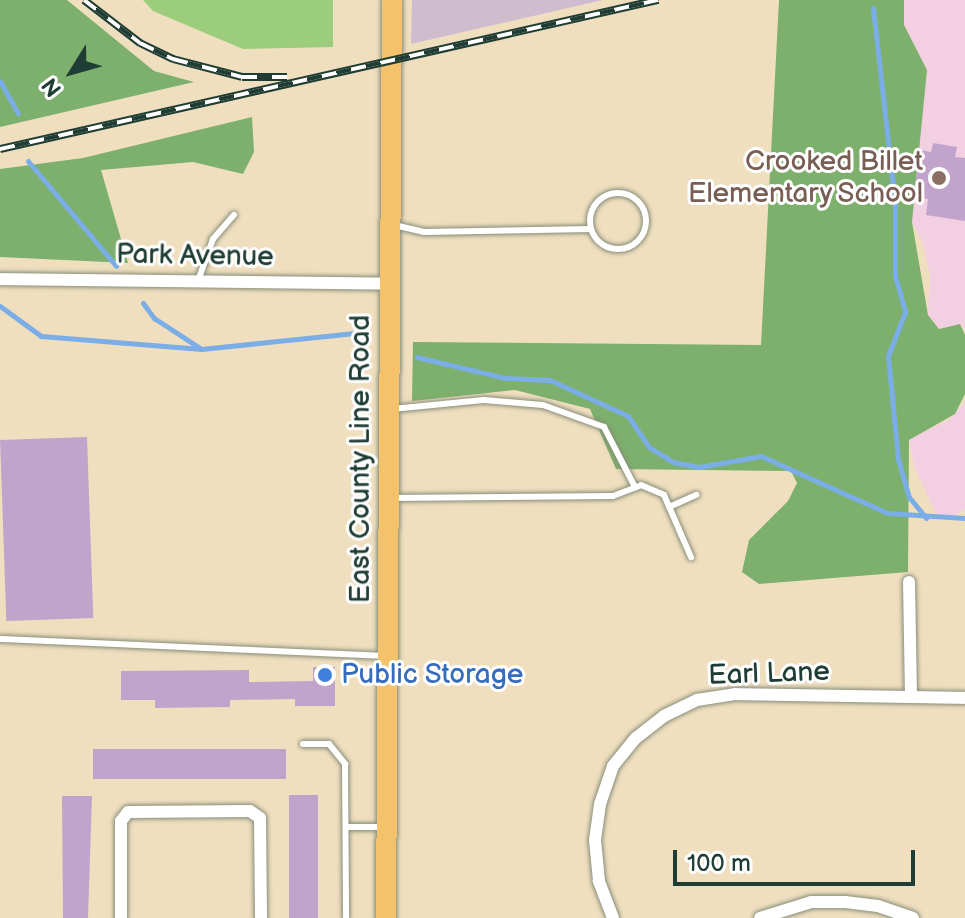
<!DOCTYPE html>
<html>
<head>
<meta charset="utf-8">
<style>
  body { margin:0 }
  #map { position:relative; width:965px; height:918px; overflow:hidden; background:#f0dfbf; font-family:"Balsamiq Sans",sans-serif }
  div>[style] { position:absolute }
  [style*='--x'] { left:calc(var(--x)*1px); top:calc(var(--y)*1px); width:calc(var(--w)*1px); rotate:calc(var(--a)*1deg) }
  .built>* { inset:0; background:#f2cfe1 }
  .industrial>* { inset:0; background:#cfbdcf }
  .green>* { inset:0; background:#9bcd7c }
  .forest>* { inset:0; background:#7cb06c }
  .stream>* { height:5px; margin:-2.5px; padding:0 2.5px; transform-origin:2.5px; border-radius:2.5px; background:#7bade7 }
  .building>* { inset:0; background:#c2a3cb; transform-origin:0 0 }
  .roads { filter:drop-shadow(0 0 2px #888e7a) drop-shadow(0 0 2px #888e7a) }
  .service>* { height:6px; margin:-3px; padding:0 3px; transform-origin:3px; border-radius:3px; background:#fff }
  .service>.ring { margin:-3px; padding:0; box-sizing:content-box; background:none; border:6px solid #fff; border-radius:50% }
  .minor>* { height:12px; margin:-6px; padding:0 6px; transform-origin:6px; border-radius:6px; background:#fff }
  .primary>* { height:20px; margin:-10px; padding:0 10px; transform-origin:10px; border-radius:10px; background:#f3c26a }
  .rail>* { height:8px; margin-top:-4px; transform-origin:0; background:repeating-linear-gradient(90deg,#fff 0 15px,#1f3d34 0 30px); box-sizing:border-box; border-block:2px solid #1f3d34 }
  .dots>* { width:22px; height:22px; translate:-50% -50%; box-sizing:border-box; border:4px solid #fff; border-radius:50% }
  span { translate:-50% -50%; white-space:nowrap; text-align:center; line-height:1.15; -webkit-text-stroke:6px #fff; paint-order:stroke }
  .education-label { font-size:28px; color:#785e54 }
  .right { translate:-100% -50%; text-align:right }
  .street-label { font-size:28px; color:#1f3d34 }
  .shop-label { font-size:28px; color:#366cbe }
  .left { translate:0 -50%; text-align:left }
  .north { position:absolute; left:32px; top:32px; width:80px; height:80px; -webkit-text-stroke:6px #fff; paint-order:stroke; rotate:233deg; font-size:22px; font-weight:700; line-height:32px; text-align:center; color:#1f3d34 }
  .north::after { content:''; display:block; margin:auto; width:28px; height:36px; background:#1f3d34; clip-path:polygon(50% 0,100% 100%,50% 72%,0 100%) }
  .scale { position:absolute; left:673px; top:850px; width:242px; height:36px; box-sizing:border-box; border:4px solid #1f3d34; border-top:0; padding-left:10px; font-size:24px; line-height:28px; white-space:nowrap; color:#1f3d34; -webkit-text-stroke:6px #fff; paint-order:stroke }
</style>
</head>
<body>
<div id="map">
  <div class="built">
    <div style="clip-path:polygon(904px 0,965px 0,965px 331px,960px 324px,939px 329px,928px 315px,930px 276px,923px 243px,912px 222px,911px 195px,927px 70px,904px 25px)"></div>
    <div style="clip-path:polygon(965px 402px,965px 509px,948px 520px,934px 510px,914px 466px,909px 439px,950px 419px)"></div>
  </div>
  <div class="industrial">
    <div style="clip-path:polygon(412px 0,603px 0,411px 44px)"></div>
  </div>
  <div class="green">
    <div style="clip-path:polygon(143px 0,333px 0,333px 47px,243px 49px,153px 11px)"></div>
  </div>
  <div class="forest">
    <div style="clip-path:polygon(0 0,67px 0,154px 71px,194px 82px,0 127px)"></div>
    <div style="clip-path:polygon(779px 0,904px 0,904px 25px,927px 70px,912px 222px,928px 315px,939px 329px,960px 324px,965px 335px,965px 394px,955px 414px,909px 440px,908px 572px,759px 584px,742px 572px,749px 540px,788px 501px,797px 483px,791px 471px,616px 469px,590px 409px,515px 390px,412px 401px,413px 342px,761px 345px)"></div>
    <div style="clip-path:polygon(252px 117px,254px 152px,243px 174px,193px 162px,101px 170px,128px 263px,0 257px,0 169px,83px 158px)"></div>
  </div>
  <div class="stream">
    <div style="--x:873;--y:8;--w:198;--a:83.6"></div>
    <div style="--x:895;--y:205;--w:71;--a:90"></div>
    <div style="--x:895;--y:276;--w:37;--a:74"></div>
    <div style="--x:905;--y:312;--w:47;--a:111.1"></div>
    <div style="--x:888;--y:356;--w:103;--a:84.5"></div>
    <div style="--x:898;--y:459;--w:40;--a:74"></div>
    <div style="--x:909;--y:497;--w:27;--a:51"></div>
    <div style="--x:0;--y:81;--w:37;--a:61"></div>
    <div style="--x:28;--y:161;--w:137;--a:50"></div>
    <div style="--x:143;--y:303;--w:19;--a:54"></div>
    <div style="--x:154;--y:318;--w:55;--a:33.1"></div>
    <div style="--x:0;--y:306;--w:51;--a:36.2"></div>
    <div style="--x:41;--y:336;--w:161;--a:4.6"></div>
    <div style="--x:201;--y:349;--w:157;--a:-5.9"></div>
    <div style="--x:417;--y:357;--w:90;--a:13.4"></div>
    <div style="--x:505;--y:378;--w:45;--a:2.5"></div>
    <div style="--x:550;--y:380;--w:86;--a:24.8"></div>
    <div style="--x:628;--y:416;--w:37;--a:56"></div>
    <div style="--x:649;--y:447;--w:28;--a:32"></div>
    <div style="--x:673;--y:462;--w:26;--a:11"></div>
    <div style="--x:699;--y:467;--w:63;--a:-10.1"></div>
    <div style="--x:761;--y:456;--w:138;--a:24.3"></div>
    <div style="--x:887;--y:513;--w:78;--a:3.7"></div>
  </div>
  <div class="building">
    <div style="clip-path:polygon(933px 143px,957px 147px,955px 157px,965px 158px,965px 221px,926px 215px,928px 199px,913px 197px,920px 150px,931px 152px)"></div>
    <div style="left:87px;top:437px;width:181px;height:87px;rotate:88deg"></div>
    <div style="clip-path:polygon(313px 667px,335px 667px,335px 706px,295px 706px,295px 699px,230px 700px,230px 707px,155px 708px,155px 700px,121px 700px,121px 671px,249px 670px,249px 682px,313px 681px)"></div>
    <div style="left:93px;top:749px;width:193px;height:30px"></div>
    <div style="left:289px;top:795px;width:29px;height:123px"></div>
    <div style="clip-path:polygon(62px 796px,92px 796px,88px 918px,63px 918px)"></div>
  </div>
  <div class="roads">
    <div class="service">
      <div class="ring" style="left:590px;top:193px;width:50px;height:50px"></div>
      <div style="--x:394;--y:225;--w:31;--a:13"></div>
      <div style="--x:424;--y:232;--w:167;--a:-1"></div>
      <div style="--x:199;--y:278;--w:41;--a:-70.3"></div>
      <div style="--x:213;--y:239;--w:32;--a:-49"></div>
      <div style="--x:392;--y:409;--w:92;--a:-5.6"></div>
      <div style="--x:484;--y:400;--w:59;--a:4.8"></div>
      <div style="--x:543;--y:405;--w:65;--a:19.8"></div>
      <div style="--x:604;--y:427;--w:68;--a:62.7"></div>
      <div style="--x:391;--y:498;--w:222;--a:-0.5"></div>
      <div style="--x:613;--y:496;--w:30;--a:-21"></div>
      <div style="--x:641;--y:485;--w:25;--a:23"></div>
      <div style="--x:664;--y:495;--w:68;--a:66.5"></div>
      <div style="--x:669;--y:507;--w:30;--a:-24"></div>
      <div style="--x:0;--y:639;--w:384;--a:2.5"></div>
      <div style="--x:303;--y:744;--w:26;--a:0"></div>
      <div style="--x:329;--y:744;--w:26;--a:51"></div>
      <div style="--x:345;--y:764;--w:154;--a:89.6"></div>
      <div style="--x:346;--y:827;--w:37;--a:0"></div>
    </div>
    <div class="minor">
      <div style="--x:0;--y:279;--w:390;--a:0.7"></div>
      <div style="--x:909;--y:582;--w:115;--a:89"></div>
      <div style="--x:121;--y:918;--w:97;--a:-90"></div>
      <div style="--x:121;--y:821;--w:11;--a:-52"></div>
      <div style="--x:128;--y:812;--w:122;--a:-0.5"></div>
      <div style="--x:250;--y:811;--w:12;--a:35"></div>
      <div style="--x:260;--y:818;--w:100;--a:89.4"></div>
      <div style="--x:613;--y:918;--w:40;--a:-111"></div>
      <div style="--x:599;--y:881;--w:41;--a:-95.6"></div>
      <div style="--x:595;--y:840;--w:36;--a:-82"></div>
      <div style="--x:600;--y:804;--w:40;--a:-71.1"></div>
      <div style="--x:613;--y:766;--w:36;--a:-51"></div>
      <div style="--x:636;--y:738;--w:36;--a:-38"></div>
      <div style="--x:664;--y:716;--w:37;--a:-26"></div>
      <div style="--x:697;--y:700;--w:38;--a:-9"></div>
      <div style="--x:735;--y:694;--w:230;--a:1"></div>
      <div style="--x:760;--y:918;--w:53;--a:-17.4"></div>
      <div style="--x:811;--y:902;--w:34;--a:0"></div>
      <div style="--x:845;--y:902;--w:33;--a:7"></div>
      <div style="--x:878;--y:906;--w:37;--a:19"></div>
    </div>
    <div class="primary">
      <div style="--x:386;--y:918;--w:918;--a:-89.63"></div>
    </div>
  </div>
  <div class="rail">
    <div style="--x:84;--y:0;--w:71;--a:37.5"></div>
    <div style="--x:140;--y:43;--w:37;--a:26"></div>
    <div style="--x:173;--y:59;--w:71;--a:14.6"></div>
    <div style="--x:242;--y:77;--w:45;--a:0"></div>
    <div style="--x:0;--y:149;--w:675;--a:-12.76"></div>
  </div>
  <div class="dots">
    <div style="left:939px;top:178px;background:#8d6e63"></div>
    <div style="left:325px;top:675px;background:#3f7fe0"></div>
  </div>
  <div class="education-label">
    <span class="right" style="left:923px;top:178px">Crooked Billet<br>Elementary School</span>
  </div>
  <div class="street-label">
    <span style="left:195px;top:256px;rotate:1deg">Park Avenue</span>
    <span style="left:361px;top:459px;rotate:-90deg">East County Line Road</span>
    <span style="left:769px;top:674px;rotate:-2deg">Earl Lane</span>
  </div>
  <div class="shop-label">
    <span class="left" style="left:341px;top:675px">Public Storage</span>
  </div>
  <div class="north">N</div>
  <div class="scale">100 m</div>
</div>
</body>
</html>
